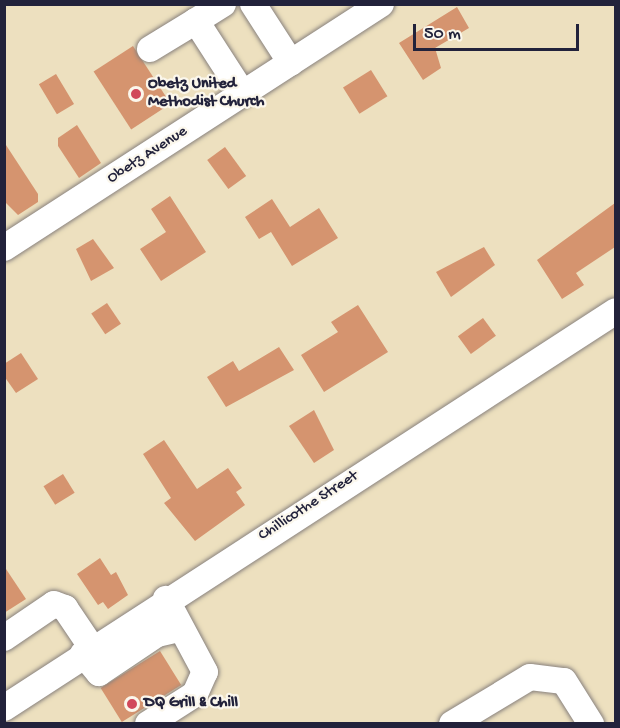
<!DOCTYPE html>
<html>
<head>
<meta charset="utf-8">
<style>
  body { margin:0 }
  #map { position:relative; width:620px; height:728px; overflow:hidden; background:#ede0bf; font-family:"Gochi Hand",sans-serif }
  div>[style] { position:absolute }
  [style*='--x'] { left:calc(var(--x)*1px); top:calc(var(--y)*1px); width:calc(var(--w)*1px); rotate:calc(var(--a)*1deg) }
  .building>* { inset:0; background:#d5946f; transform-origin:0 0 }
  .roads { filter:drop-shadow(0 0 2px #88817d) drop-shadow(0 0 2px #88817d) }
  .minor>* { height:26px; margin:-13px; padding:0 13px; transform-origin:13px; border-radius:13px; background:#fff }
  .dots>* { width:16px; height:16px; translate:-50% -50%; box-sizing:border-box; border:3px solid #fbf7ec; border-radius:50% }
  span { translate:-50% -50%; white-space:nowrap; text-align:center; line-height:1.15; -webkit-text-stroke:4.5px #fbf7ec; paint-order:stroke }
  .poi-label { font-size:16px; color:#22223b; font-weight:700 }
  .left { translate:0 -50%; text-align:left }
  .street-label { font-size:16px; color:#22223b }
  .frame { position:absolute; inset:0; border:6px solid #22223b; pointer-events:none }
  .scale { position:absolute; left:413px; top:24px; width:166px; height:27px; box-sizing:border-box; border:3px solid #22223b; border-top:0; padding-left:8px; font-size:18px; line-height:21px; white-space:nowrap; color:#22223b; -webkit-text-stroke:4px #fbf7ec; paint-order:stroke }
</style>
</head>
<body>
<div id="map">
  <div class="building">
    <div style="clip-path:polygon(457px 7px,469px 28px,435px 48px,441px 68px,423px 80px,399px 43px)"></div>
    <div style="left:133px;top:46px;width:69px;height:47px;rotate:57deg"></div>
    <div style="left:371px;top:70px;width:31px;height:33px;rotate:58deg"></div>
    <div style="left:56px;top:74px;width:35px;height:20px;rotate:59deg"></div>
    <div style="clip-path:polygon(77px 125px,101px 163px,79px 178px,58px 146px,58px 138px)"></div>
    <div style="clip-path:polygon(4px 142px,38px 194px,38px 202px,18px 215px,4px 201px)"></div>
    <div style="left:225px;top:147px;width:36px;height:22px;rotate:54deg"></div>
    <div style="clip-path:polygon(170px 196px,206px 252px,161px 281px,140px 249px,166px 232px,151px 209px)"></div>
    <div style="clip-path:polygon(272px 199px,290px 227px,319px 208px,338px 238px,292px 266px,271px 232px,259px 239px,245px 217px)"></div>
    <div style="clip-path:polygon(615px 203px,615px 247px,576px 273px,584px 285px,562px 299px,537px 260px)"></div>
    <div style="clip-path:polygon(93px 239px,114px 268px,91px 281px,76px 249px)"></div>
    <div style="clip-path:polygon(484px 247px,495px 265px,451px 297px,436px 272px)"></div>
    <div style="left:107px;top:303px;width:25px;height:19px;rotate:56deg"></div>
    <div style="clip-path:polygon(358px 305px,388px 352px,324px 392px,301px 355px,338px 332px,331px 322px)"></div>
    <div style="left:483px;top:318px;width:22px;height:31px;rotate:54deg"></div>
    <div style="clip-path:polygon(279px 347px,294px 370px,226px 407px,207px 377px,233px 361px,239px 371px)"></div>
    <div style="clip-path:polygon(21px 353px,38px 379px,16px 393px,4px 376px,4px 364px)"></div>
    <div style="clip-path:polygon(314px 410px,334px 450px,314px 463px,289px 426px)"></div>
    <div style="clip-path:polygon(164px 440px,197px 489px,228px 468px,242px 488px,236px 492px,245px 505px,195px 541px,164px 503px,171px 498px,143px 454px)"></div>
    <div style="left:63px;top:474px;width:22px;height:23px;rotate:58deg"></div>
    <div style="clip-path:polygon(100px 558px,111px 575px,116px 572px,128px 595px,108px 609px,103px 602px,98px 605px,77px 574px)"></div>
    <div style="clip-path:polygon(4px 566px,26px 599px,4px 613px)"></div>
    <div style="left:160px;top:651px;width:40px;height:70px;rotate:58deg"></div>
  </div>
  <div class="roads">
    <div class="minor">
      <div style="--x:223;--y:4;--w:32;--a:148"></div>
      <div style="--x:196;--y:21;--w:87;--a:57.2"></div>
      <div style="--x:253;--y:4;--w:70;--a:57.2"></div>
      <div style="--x:150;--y:49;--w:54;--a:-31.3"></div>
      <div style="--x:4;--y:248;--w:449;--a:-32.9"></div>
      <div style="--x:4;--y:638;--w:60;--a:-34.2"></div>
      <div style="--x:54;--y:604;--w:12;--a:20"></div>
      <div style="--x:65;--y:608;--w:48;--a:56"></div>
      <div style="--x:83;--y:654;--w:25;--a:50"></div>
      <div style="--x:99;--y:673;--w:70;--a:-33.9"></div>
      <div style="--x:157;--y:634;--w:23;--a:-13"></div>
      <div style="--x:4;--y:708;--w:729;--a:-32.97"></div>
      <div style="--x:148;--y:724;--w:56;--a:-32.6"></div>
      <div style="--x:195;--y:694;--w:24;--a:-66"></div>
      <div style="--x:205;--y:672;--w:83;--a:-118.1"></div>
      <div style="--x:452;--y:724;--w:91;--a:-31.1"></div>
      <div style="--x:530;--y:677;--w:34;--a:7"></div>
      <div style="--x:564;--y:681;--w:51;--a:57.9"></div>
    </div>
  </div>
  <div class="dots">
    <div style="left:136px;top:94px;background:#d1495b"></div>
    <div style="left:132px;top:704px;background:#d1495b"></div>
  </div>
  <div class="poi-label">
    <span class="left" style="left:148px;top:94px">Obetz United<br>Methodist Church</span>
    <span class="left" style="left:144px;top:704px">DQ Grill &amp; Chill</span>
  </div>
  <div class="street-label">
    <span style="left:148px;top:156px;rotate:-33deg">Obetz Avenue</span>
    <span style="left:309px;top:507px;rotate:-33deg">Chillicothe Street</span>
  </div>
  <div class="frame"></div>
  <div class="scale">50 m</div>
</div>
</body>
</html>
